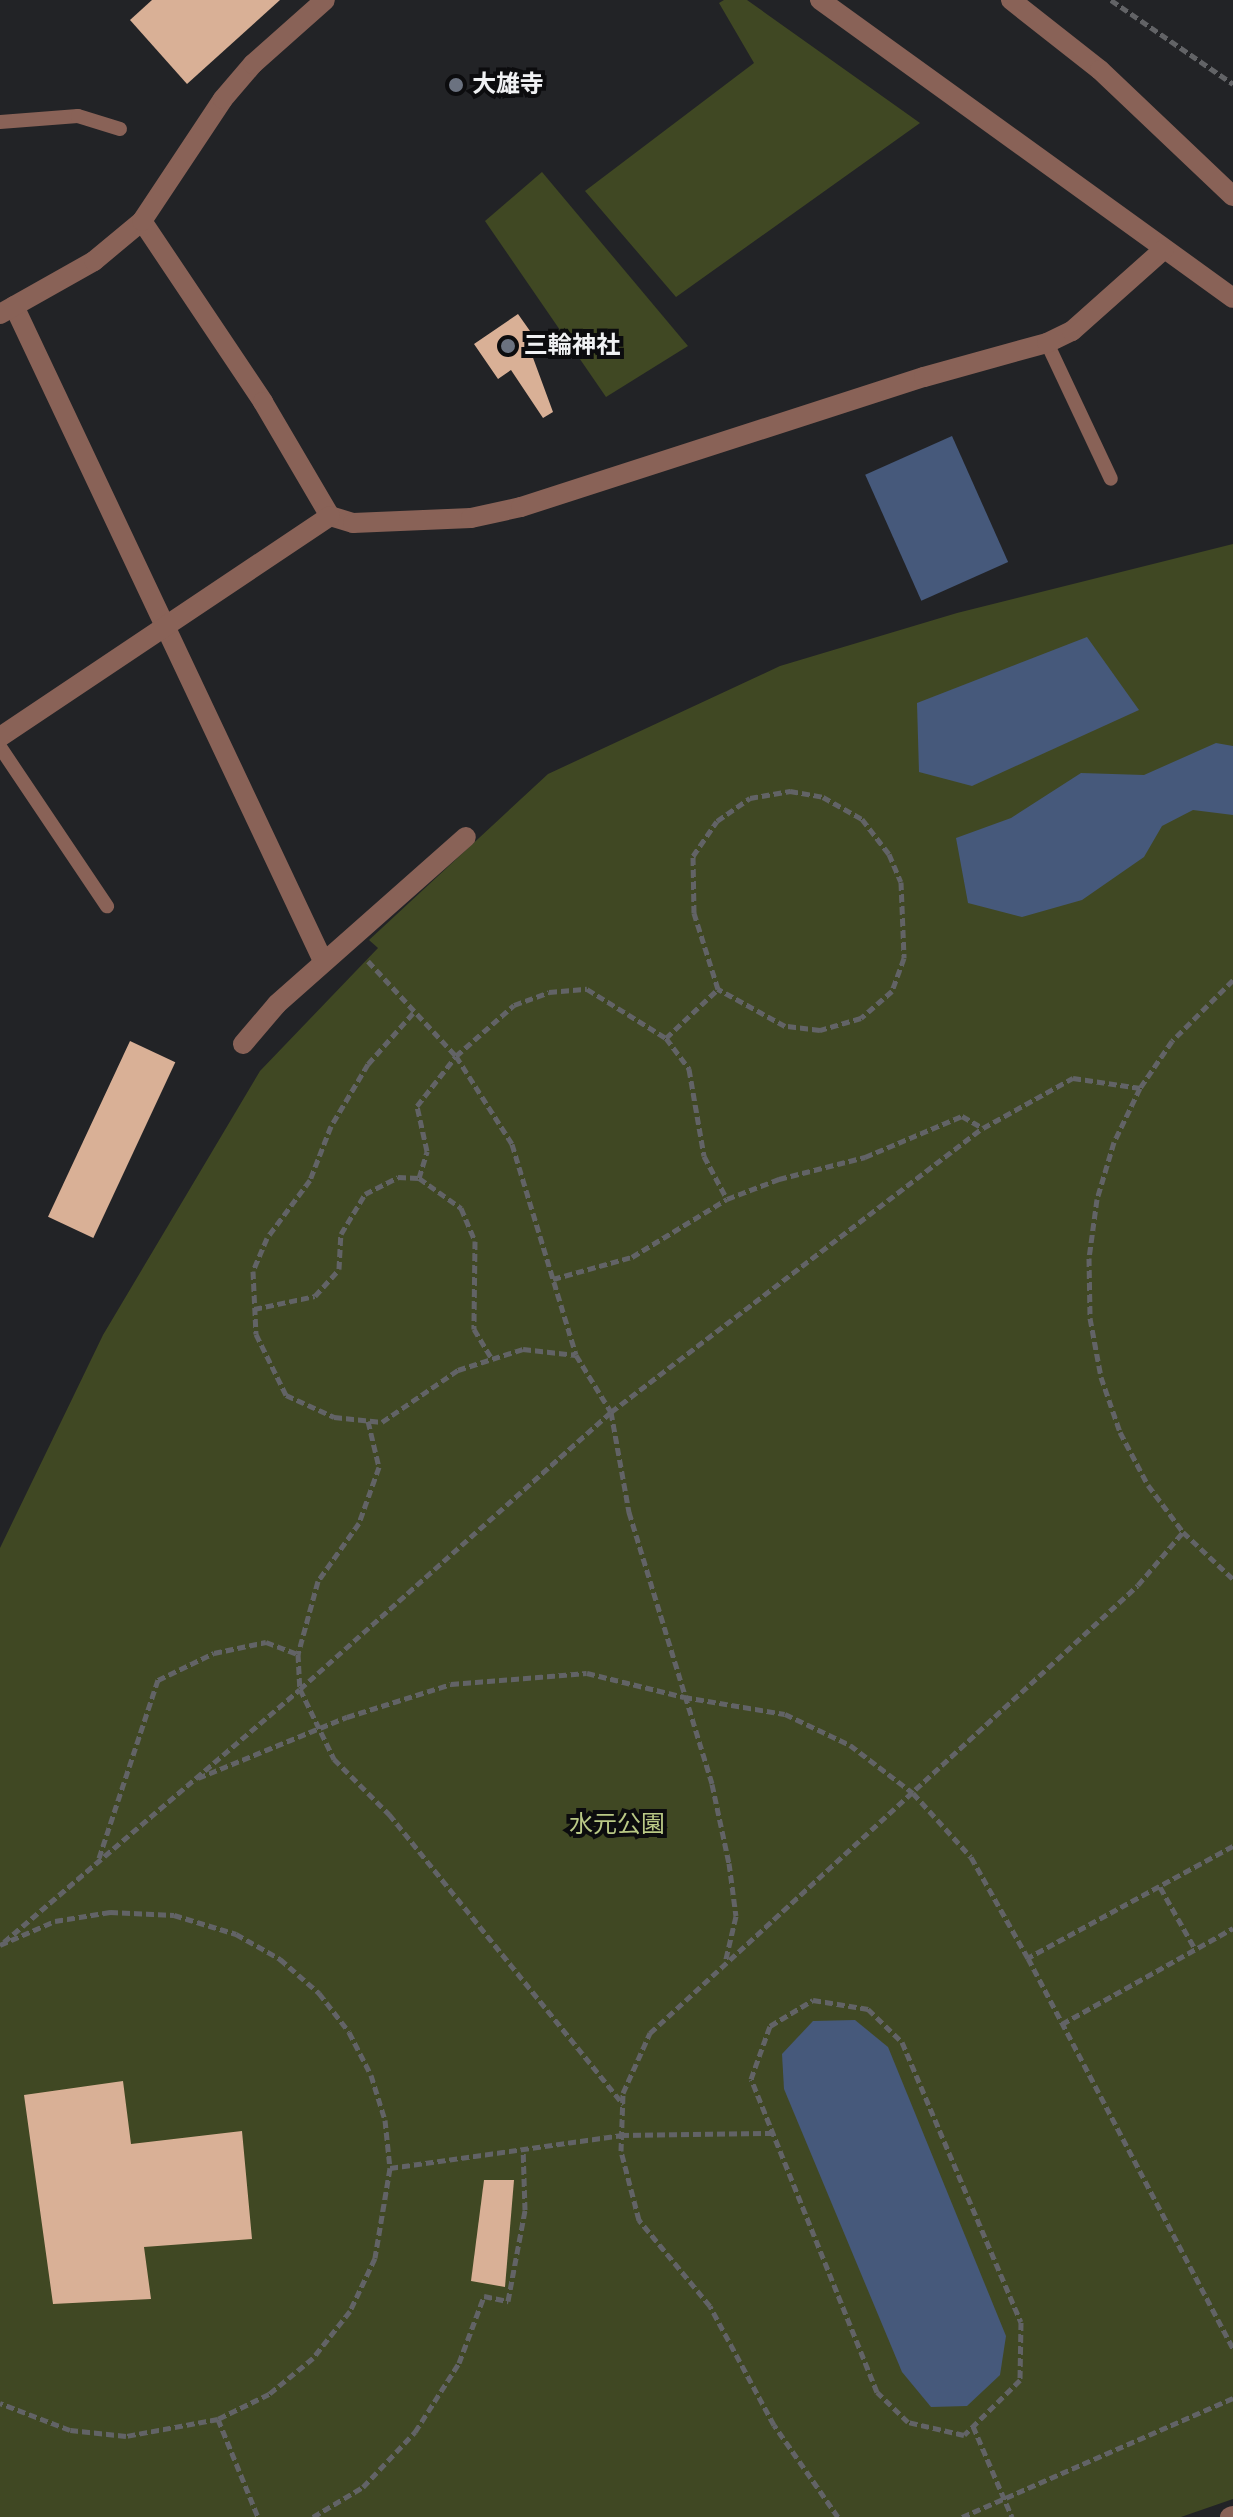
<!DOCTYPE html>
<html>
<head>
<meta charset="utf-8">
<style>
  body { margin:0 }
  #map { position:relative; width:1233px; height:2517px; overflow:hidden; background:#222326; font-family:Signika,"Noto Sans JP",sans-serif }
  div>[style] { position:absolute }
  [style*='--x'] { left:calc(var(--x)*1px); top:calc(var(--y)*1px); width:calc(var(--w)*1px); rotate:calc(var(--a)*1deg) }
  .green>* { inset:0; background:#404823 }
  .water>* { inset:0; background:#46597b; transform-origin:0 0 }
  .building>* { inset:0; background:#d9b096; transform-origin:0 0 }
  .path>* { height:5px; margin-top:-2.5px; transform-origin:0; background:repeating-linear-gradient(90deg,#626366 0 8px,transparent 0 12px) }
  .service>* { height:14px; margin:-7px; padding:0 7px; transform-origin:7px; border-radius:7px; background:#896257 }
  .minor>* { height:20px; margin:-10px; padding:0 10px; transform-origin:10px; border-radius:10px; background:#896257 }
  .tertiary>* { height:20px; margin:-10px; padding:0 10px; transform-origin:10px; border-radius:10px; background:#896257 }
  .dots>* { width:22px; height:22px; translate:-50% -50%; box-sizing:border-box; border:4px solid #0c0c0e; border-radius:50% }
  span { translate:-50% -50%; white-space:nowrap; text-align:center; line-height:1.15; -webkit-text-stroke:8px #0c0c0e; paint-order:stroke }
  .poi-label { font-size:24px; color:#f0f1f3; font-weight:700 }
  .left { translate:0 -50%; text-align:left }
  .park-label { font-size:24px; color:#bac986 }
</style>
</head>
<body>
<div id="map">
  <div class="green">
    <div style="clip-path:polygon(724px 0,747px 0,920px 123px,676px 297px,585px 191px,754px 63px,719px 3px)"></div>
    <div style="clip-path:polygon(542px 172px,688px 346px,606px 397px,485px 221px)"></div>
    <div style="clip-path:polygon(1233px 544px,1233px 2499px,1181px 2517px,0 2517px,0 1548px,103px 1335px,260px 1071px,378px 948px,369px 940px,548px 774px,780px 666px,957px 613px)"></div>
  </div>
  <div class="water">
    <div style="left:952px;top:436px;width:138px;height:95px;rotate:66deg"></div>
    <div style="clip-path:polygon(1087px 637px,1139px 710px,972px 786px,919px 772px,917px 703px)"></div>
    <div style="clip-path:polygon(1216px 743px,1233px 746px,1233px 815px,1193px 810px,1162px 826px,1144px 857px,1082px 900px,1022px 917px,968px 903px,956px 838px,1011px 818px,1081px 773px,1144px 775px)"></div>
    <div style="clip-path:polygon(855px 2020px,888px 2047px,1006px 2336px,1000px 2375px,967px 2406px,931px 2407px,902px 2372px,784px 2089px,782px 2054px,813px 2021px)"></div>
  </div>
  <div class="building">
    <div style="clip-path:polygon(152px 0,280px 0,187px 84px,130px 20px)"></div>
    <div style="clip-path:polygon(518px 314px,542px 348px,532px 355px,553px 412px,543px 418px,511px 370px,498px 379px,474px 344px)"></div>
    <div style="left:130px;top:1041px;width:50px;height:194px;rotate:25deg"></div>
    <div style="clip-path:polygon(123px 2081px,131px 2144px,242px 2131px,252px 2239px,144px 2247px,151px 2299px,53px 2304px,24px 2095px)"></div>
    <div style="clip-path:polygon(484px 2180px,514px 2180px,505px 2287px,471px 2281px)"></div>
  </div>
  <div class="path">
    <div style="--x:1111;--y:0;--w:148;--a:34.5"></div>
    <div style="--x:368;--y:961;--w:129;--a:47.2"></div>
    <div style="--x:456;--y:1056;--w:104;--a:57.5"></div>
    <div style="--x:512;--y:1144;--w:220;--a:73.1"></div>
    <div style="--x:576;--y:1355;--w:67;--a:58.4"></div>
    <div style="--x:611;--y:1412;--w:102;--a:79.8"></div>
    <div style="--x:629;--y:1512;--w:284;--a:73"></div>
    <div style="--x:712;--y:1784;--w:81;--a:77.9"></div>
    <div style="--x:729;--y:1863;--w:53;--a:82.5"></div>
    <div style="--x:736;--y:1916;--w:48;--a:103.2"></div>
    <div style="--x:1233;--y:980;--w:86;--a:135"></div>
    <div style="--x:1172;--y:1041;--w:57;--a:124.2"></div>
    <div style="--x:1140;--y:1088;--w:60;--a:115.7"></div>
    <div style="--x:1114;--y:1142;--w:59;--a:106.6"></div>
    <div style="--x:1097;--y:1199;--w:60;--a:97.7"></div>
    <div style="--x:1089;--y:1258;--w:60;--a:89"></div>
    <div style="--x:1090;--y:1318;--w:60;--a:79.4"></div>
    <div style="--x:1101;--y:1377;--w:58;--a:70.9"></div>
    <div style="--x:1120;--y:1432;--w:60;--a:62.2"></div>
    <div style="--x:1148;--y:1485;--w:59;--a:53.3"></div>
    <div style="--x:1183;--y:1532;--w:69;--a:43.2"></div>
    <div style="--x:413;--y:1013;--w:68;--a:131.4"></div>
    <div style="--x:368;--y:1064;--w:72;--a:120.8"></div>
    <div style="--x:331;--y:1126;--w:58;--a:111.3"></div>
    <div style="--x:310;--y:1180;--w:72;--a:126.6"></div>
    <div style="--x:267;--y:1238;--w:36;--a:113"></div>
    <div style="--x:253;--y:1271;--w:63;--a:87.3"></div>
    <div style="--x:256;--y:1334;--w:68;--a:63.8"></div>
    <div style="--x:286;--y:1395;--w:53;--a:24.6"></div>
    <div style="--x:334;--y:1417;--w:48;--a:5.9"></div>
    <div style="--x:382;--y:1422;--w:92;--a:-34.4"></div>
    <div style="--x:458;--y:1370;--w:68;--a:-17.9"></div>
    <div style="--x:523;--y:1349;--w:53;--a:6.5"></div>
    <div style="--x:666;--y:1038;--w:71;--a:-43.3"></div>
    <div style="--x:718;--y:989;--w:80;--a:-107.5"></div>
    <div style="--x:694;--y:913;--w:57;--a:-91"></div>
    <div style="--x:693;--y:856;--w:42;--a:-55.6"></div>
    <div style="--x:717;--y:821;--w:40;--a:-34.9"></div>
    <div style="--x:750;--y:798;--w:41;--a:-9.9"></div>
    <div style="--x:790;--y:791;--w:34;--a:10"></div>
    <div style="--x:823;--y:797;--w:45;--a:29.4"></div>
    <div style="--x:862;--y:819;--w:44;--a:52.4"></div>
    <div style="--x:889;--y:854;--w:30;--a:67"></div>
    <div style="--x:901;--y:882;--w:76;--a:87.7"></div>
    <div style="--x:904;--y:958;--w:35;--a:110"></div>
    <div style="--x:892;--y:991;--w:41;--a:138.9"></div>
    <div style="--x:861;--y:1018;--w:43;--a:163.7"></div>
    <div style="--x:820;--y:1030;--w:35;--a:-173"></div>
    <div style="--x:785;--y:1026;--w:77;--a:-151.1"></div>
    <div style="--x:419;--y:1178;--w:28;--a:-73"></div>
    <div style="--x:427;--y:1151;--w:46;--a:-102.5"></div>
    <div style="--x:417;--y:1106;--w:63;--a:-52"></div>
    <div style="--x:456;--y:1056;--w:77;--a:-41.3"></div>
    <div style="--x:514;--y:1005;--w:37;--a:-20"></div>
    <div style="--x:549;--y:992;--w:38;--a:-5"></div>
    <div style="--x:587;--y:989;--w:93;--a:31.8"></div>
    <div style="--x:666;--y:1038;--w:39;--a:53"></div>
    <div style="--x:689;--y:1069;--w:88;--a:80.2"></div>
    <div style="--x:704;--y:1156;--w:49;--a:61.9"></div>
    <div style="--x:553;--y:1279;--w:82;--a:-15.6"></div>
    <div style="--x:632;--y:1257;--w:111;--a:-31.4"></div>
    <div style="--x:727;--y:1199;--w:56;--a:-21"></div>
    <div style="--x:779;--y:1179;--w:89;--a:-14.3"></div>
    <div style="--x:865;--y:1157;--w:105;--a:-22.9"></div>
    <div style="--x:962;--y:1116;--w:24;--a:30"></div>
    <div style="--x:254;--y:1309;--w:62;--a:-12"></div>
    <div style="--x:315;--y:1296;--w:36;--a:-48"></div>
    <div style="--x:339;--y:1269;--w:35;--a:-87"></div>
    <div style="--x:341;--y:1234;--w:47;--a:-59"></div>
    <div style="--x:365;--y:1194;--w:37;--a:-27"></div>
    <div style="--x:398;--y:1177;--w:21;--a:3"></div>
    <div style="--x:419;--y:1178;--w:52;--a:35.5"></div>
    <div style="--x:461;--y:1208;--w:36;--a:67"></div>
    <div style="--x:475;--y:1241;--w:88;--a:90.7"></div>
    <div style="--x:474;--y:1329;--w:35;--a:59"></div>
    <div style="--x:368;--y:1421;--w:47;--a:76.6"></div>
    <div style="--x:379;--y:1467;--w:59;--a:109.7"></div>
    <div style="--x:359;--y:1523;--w:71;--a:125.3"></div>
    <div style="--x:318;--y:1581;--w:76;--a:105.3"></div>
    <div style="--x:298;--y:1654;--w:35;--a:87"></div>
    <div style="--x:300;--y:1689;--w:78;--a:64.1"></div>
    <div style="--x:334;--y:1759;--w:78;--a:45"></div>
    <div style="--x:389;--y:1814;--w:373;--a:51.1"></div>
    <div style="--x:198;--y:1778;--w:161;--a:-22.3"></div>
    <div style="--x:347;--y:1717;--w:109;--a:-17.6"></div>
    <div style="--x:451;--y:1684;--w:136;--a:-4.6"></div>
    <div style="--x:587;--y:1673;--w:100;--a:13.9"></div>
    <div style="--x:684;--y:1697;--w:102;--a:9.6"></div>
    <div style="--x:785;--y:1714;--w:72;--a:25.5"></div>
    <div style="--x:850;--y:1745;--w:79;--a:37.3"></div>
    <div style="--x:913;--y:1793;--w:86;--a:47.8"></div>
    <div style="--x:971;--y:1857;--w:116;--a:60.6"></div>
    <div style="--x:1233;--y:1846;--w:234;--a:151.4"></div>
    <div style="--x:1028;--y:1958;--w:441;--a:62.3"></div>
    <div style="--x:99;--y:1858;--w:188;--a:-71.7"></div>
    <div style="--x:158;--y:1680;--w:62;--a:-25.7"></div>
    <div style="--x:214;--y:1653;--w:53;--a:-11.9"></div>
    <div style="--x:266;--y:1642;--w:34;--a:21"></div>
    <div style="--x:1160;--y:1887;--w:69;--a:60.5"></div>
    <div style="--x:4;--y:1942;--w:389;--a:-40.5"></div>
    <div style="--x:300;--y:1689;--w:416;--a:-41.7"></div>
    <div style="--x:611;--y:1412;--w:468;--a:-37.4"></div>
    <div style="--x:983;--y:1128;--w:103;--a:-29.1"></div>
    <div style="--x:1073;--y:1078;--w:68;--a:8.5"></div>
    <div style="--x:0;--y:1945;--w:60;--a:-23.6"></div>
    <div style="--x:55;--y:1921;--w:56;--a:-9.3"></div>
    <div style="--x:110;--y:1912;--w:64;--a:2.7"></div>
    <div style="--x:174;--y:1915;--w:65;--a:17"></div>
    <div style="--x:236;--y:1934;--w:51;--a:29.6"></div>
    <div style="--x:280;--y:1959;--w:52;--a:41.1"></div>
    <div style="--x:319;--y:1993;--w:49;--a:52.4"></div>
    <div style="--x:349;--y:2032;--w:48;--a:62.9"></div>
    <div style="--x:371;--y:2075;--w:47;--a:72.7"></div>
    <div style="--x:385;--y:2120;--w:48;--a:84.1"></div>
    <div style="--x:390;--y:2168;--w:91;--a:99.5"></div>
    <div style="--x:375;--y:2258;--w:59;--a:115.3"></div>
    <div style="--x:350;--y:2311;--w:60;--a:128.2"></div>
    <div style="--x:313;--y:2358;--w:57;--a:140.7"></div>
    <div style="--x:269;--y:2394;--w:57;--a:153.9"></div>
    <div style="--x:218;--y:2419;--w:94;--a:169.5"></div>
    <div style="--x:126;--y:2436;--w:56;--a:-173.9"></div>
    <div style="--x:70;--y:2430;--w:75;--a:-158.9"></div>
    <div style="--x:813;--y:2000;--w:56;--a:9.3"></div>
    <div style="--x:868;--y:2009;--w:47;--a:44.1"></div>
    <div style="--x:902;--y:2042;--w:304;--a:67"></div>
    <div style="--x:1021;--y:2322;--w:58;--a:91"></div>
    <div style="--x:1020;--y:2380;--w:78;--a:135.5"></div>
    <div style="--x:964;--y:2435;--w:57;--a:-166.9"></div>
    <div style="--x:908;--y:2422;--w:43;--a:-135.9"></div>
    <div style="--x:877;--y:2392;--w:337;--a:-111.9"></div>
    <div style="--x:751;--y:2079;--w:56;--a:-70.3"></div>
    <div style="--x:770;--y:2026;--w:50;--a:-31.2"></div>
    <div style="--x:1062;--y:2024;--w:196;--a:-29.3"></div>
    <div style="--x:390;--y:2168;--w:233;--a:-8.1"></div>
    <div style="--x:621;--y:2135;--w:152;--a:-0.8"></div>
    <div style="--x:218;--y:2419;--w:106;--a:67.8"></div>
    <div style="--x:973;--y:2426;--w:99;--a:66.8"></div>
    <div style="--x:313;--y:2517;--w:58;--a:-31"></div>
    <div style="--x:363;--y:2487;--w:76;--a:-46.6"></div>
    <div style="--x:415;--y:2432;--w:82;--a:-57.5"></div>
    <div style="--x:459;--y:2363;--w:72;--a:-69.5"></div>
    <div style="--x:484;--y:2296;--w:25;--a:12"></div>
    <div style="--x:508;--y:2301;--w:93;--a:-79.4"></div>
    <div style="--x:525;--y:2210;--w:62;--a:-91.8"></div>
    <div style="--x:838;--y:2517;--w:112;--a:-124.8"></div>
    <div style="--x:774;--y:2425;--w:135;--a:-118.3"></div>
    <div style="--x:710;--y:2306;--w:112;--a:-129.5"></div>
    <div style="--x:639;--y:2220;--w:71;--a:-104.6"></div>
    <div style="--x:621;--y:2151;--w:58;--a:-88"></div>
    <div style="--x:623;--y:2093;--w:66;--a:-65.8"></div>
    <div style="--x:650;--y:2033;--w:662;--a:-42.55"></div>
    <div style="--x:1138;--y:1585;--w:70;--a:-49.7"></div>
    <div style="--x:962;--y:2517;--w:296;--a:-23.7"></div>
  </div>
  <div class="service">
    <div style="--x:0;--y:122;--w:78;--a:-4.4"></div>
    <div style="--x:78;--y:116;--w:44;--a:17.2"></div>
    <div style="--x:1047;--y:343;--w:150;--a:64.8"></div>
    <div style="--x:0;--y:747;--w:192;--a:56.1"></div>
  </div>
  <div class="minor">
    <div style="--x:820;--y:0;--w:509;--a:35.81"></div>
    <div style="--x:142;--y:221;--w:218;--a:56.2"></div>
    <div style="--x:263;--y:402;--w:132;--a:59.6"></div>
    <div style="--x:330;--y:516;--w:24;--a:17"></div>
    <div style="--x:353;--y:523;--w:118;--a:-2.4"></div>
    <div style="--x:471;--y:518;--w:51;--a:-12.4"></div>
    <div style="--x:521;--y:507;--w:423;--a:-17.9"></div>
    <div style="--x:924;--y:377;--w:128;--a:-15.5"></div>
    <div style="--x:1047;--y:343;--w:28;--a:-26"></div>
    <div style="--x:1072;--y:331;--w:123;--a:-41.7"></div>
    <div style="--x:14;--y:306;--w:724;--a:64.74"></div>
    <div style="--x:0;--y:737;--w:397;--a:-33.8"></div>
    <div style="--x:243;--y:1044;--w:52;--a:-49.6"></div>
    <div style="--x:277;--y:1004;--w:252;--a:-41.5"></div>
    <div style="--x:1230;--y:2517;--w:3;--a:-18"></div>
  </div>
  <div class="tertiary">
    <div style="--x:1011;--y:0;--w:113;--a:38.2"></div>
    <div style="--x:1100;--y:70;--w:183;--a:43.5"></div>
    <div style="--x:0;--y:314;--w:108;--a:-29.4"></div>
    <div style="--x:94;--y:261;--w:62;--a:-39.8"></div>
    <div style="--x:142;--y:221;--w:146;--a:-56.4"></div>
    <div style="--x:223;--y:99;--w:46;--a:-49.4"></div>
    <div style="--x:253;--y:64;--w:96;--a:-41.6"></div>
  </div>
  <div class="dots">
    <div style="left:456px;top:85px;background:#6b7280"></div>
    <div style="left:508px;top:346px;background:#6b7280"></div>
  </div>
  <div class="poi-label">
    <span class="left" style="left:472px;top:85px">大雄寺</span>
    <span class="left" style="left:524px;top:346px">三輪神社</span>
  </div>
  <div class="park-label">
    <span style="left:617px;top:1825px">水元公園</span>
  </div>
</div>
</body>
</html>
